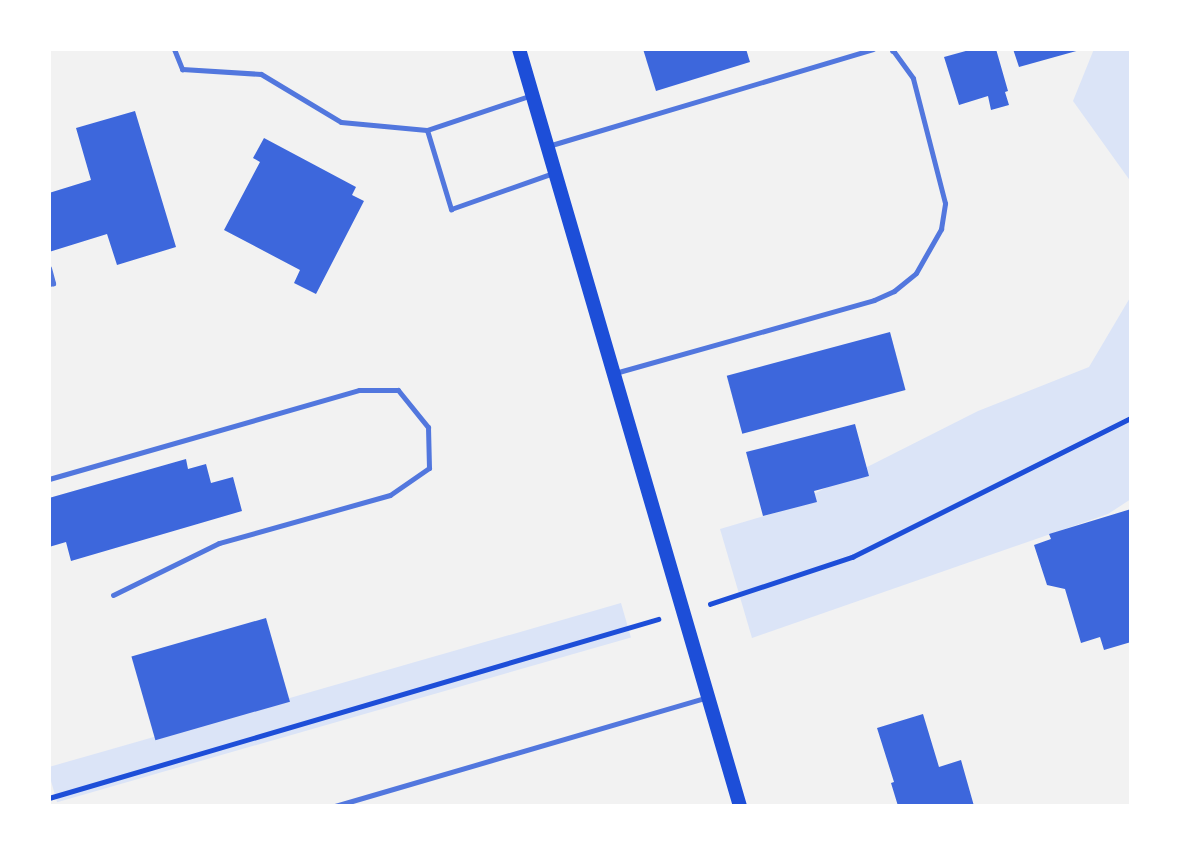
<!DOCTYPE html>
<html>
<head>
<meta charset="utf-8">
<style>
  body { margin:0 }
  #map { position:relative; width:1180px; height:855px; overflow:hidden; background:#f2f2f2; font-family:"Nunito Sans",sans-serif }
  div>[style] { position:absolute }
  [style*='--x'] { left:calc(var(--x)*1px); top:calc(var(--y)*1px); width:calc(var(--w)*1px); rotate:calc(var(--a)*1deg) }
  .green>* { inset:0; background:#dbe4f7; transform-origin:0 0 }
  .building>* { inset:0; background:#3d67dc; transform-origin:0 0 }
  .path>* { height:4.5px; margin:-2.25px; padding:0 2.25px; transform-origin:2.25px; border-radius:2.25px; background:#1d4ed8 }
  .service>* { height:5px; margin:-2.5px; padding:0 2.5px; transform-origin:2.5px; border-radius:2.5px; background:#5277de }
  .minor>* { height:7px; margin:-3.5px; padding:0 3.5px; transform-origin:3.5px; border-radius:3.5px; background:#5277de }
  .secondary>* { height:14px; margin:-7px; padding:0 7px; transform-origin:7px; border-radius:7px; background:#1d4ed8 }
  span { translate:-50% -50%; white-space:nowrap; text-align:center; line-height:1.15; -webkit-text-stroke:7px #fff; paint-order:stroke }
  .frame { position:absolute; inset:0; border:51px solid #fff; pointer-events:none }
</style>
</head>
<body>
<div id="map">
  <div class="green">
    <div style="clip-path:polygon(1094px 49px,1131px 49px,1131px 182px,1073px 101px)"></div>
    <div style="clip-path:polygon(1131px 296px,1131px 499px,1108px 514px,752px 638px,720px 529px,778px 512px,978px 411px,1089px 367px)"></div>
    <div style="left:621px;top:603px;width:36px;height:597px;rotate:74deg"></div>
  </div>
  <div class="building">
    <div style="clip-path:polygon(643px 49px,746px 49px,750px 62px,656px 91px)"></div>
    <div style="clip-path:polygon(973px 49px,996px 49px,1008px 91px,1005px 92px,1009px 105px,991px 110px,988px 96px,959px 105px,944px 57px)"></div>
    <div style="clip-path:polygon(1013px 49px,1080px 49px,1080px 50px,1019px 67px)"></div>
    <div style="clip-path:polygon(135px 111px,176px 247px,117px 265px,107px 234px,49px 252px,49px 193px,91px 180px,76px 128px)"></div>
    <div style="clip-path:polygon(264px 138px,356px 187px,352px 195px,364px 201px,316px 294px,294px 283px,300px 270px,224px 230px,260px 162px,253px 158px)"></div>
    <div style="left:890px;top:332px;width:60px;height:169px;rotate:75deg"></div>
    <div style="clip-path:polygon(855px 424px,869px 476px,814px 491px,817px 502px,763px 516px,746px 452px)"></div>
    <div style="clip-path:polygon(186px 459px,188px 469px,206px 464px,211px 483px,233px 477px,242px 511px,71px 561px,66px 542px,49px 547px,49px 498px)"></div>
    <div style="clip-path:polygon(1131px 509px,1131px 642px,1104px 650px,1100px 637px,1081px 643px,1065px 589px,1047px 585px,1034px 545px,1051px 539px,1049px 534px)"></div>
    <div style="left:266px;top:618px;width:87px;height:140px;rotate:74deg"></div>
    <div style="clip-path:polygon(923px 714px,939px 767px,961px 760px,974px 806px,898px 806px,891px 783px,894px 782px,877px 728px)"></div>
  </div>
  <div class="path">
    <div style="--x:710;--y:604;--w:150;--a:-18.3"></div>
    <div style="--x:852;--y:557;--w:312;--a:-26.5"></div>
    <div style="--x:49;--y:798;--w:635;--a:-16.38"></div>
  </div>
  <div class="service">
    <div style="--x:174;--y:49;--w:22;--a:68"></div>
    <div style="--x:182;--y:69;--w:79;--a:3.6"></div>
    <div style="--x:261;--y:74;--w:93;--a:31"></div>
    <div style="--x:341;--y:122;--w:86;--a:5.3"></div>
    <div style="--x:532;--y:95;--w:111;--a:161.6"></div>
    <div style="--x:427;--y:130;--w:83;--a:73.1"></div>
    <div style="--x:451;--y:209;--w:108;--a:-19.4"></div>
    <div style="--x:548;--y:146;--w:339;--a:-16.6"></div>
    <div style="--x:49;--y:268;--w:16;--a:75"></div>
    <div style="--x:53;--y:283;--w:4;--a:166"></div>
    <div style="--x:615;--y:373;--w:269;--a:-15.7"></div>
    <div style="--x:874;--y:300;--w:22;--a:-24"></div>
    <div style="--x:894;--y:291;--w:28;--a:-39"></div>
    <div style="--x:916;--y:273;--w:51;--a:-60.4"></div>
    <div style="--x:941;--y:229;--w:26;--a:-81"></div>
    <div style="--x:945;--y:203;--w:129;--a:-104.4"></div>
    <div style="--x:913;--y:78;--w:34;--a:-126"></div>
    <div style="--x:49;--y:479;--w:323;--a:-16"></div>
    <div style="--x:359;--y:390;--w:39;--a:0"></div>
    <div style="--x:398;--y:390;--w:48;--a:51"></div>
    <div style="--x:428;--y:427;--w:41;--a:88.6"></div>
    <div style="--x:429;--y:468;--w:47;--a:145.3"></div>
    <div style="--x:390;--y:495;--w:178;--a:164.3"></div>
    <div style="--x:219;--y:543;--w:118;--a:153.9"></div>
    <div style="--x:335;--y:806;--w:389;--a:-16.3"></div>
  </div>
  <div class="minor">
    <div style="--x:893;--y:49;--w:1;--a:90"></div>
  </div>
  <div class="secondary">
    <div style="--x:519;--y:49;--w:789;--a:73.73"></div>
  </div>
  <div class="frame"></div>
</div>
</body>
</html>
